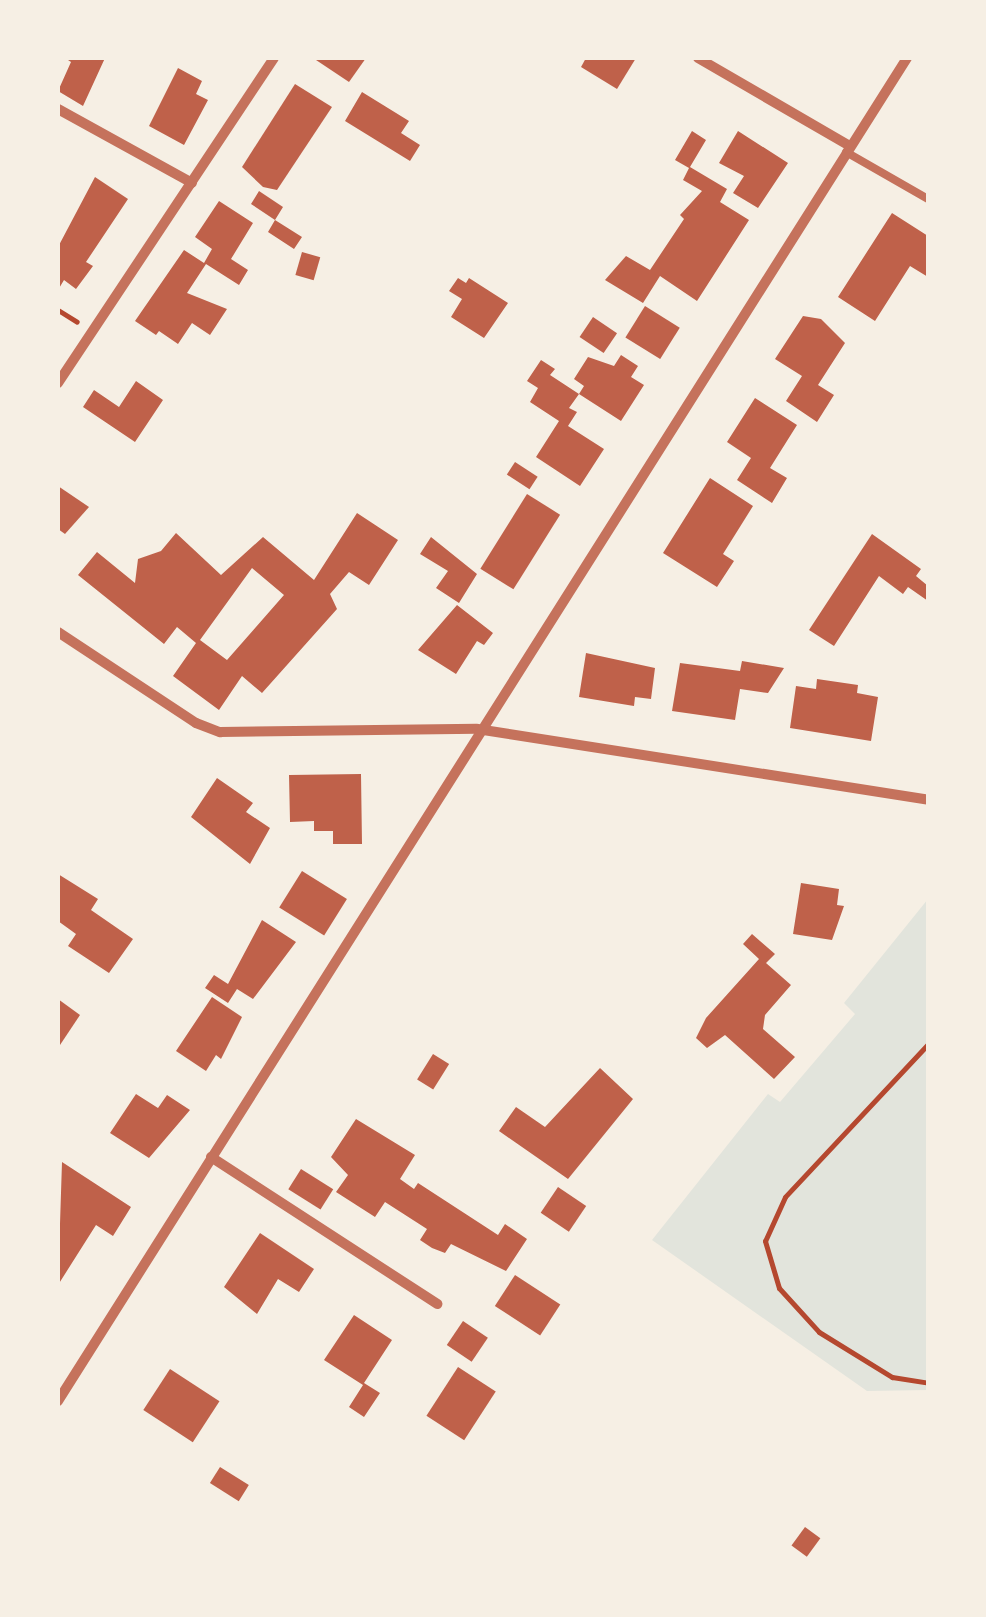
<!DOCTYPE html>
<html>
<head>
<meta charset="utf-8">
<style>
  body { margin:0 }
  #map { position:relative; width:986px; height:1617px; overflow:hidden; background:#f6efe4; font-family:Inter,sans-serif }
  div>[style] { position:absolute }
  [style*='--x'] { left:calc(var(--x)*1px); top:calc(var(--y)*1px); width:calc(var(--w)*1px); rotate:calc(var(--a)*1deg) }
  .green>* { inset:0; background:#e2e4dc }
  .building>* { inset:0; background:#bf614a; transform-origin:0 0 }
  .path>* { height:5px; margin:-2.5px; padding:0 2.5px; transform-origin:2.5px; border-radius:2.5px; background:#b5482f }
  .service>* { height:8px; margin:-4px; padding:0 4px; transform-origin:4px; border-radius:4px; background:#c5725c }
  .minor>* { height:10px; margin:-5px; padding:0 5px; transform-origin:5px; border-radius:5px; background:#c5725c }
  span { translate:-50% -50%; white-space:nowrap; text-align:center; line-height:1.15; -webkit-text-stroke:8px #f6efe4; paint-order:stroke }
  .frame { position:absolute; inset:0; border:60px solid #f6efe4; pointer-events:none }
</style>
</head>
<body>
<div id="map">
  <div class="green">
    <div style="clip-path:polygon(928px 899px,928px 1390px,867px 1391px,652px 1240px,768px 1094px,780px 1102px,855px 1014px,844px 1003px)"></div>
  </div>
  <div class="building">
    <div style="clip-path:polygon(65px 58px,105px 58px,83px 106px,58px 91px,71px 62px)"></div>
    <div style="clip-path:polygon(313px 58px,366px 58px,349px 82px)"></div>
    <div style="clip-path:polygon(586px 58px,636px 58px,617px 89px,581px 67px)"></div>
    <div style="clip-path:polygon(178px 68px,202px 81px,196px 94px,208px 100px,184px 145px,149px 126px)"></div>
    <div style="clip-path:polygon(295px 84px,332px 107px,277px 190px,263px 187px,242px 167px)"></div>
    <div style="clip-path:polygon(362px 92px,409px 121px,401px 133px,420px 145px,410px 161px,345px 121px)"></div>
    <div style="clip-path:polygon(692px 131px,706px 140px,690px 167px,727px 189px,720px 202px,749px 220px,697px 301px,660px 276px,643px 303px,605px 280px,626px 256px,650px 270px,684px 219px,680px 215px,702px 191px,683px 180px,689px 168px,675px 160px)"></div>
    <div style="clip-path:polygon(738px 131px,788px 163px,758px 208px,733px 193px,744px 176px,719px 163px)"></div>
    <div style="clip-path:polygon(95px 177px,128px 199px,86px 262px,93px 266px,76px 289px,64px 280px,58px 290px,58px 247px)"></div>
    <div style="clip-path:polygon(259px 191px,283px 207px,275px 220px,302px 237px,294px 249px,268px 232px,275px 220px,251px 204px)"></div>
    <div style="clip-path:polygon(219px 201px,253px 223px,231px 259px,248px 270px,239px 285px,206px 264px,187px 293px,227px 309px,210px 335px,192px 323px,178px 344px,159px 331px,156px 335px,135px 321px,184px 250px,204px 263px,212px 249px,195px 237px)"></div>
    <div style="clip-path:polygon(892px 213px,928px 236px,928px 277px,910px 266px,875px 321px,838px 297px)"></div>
    <div style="left:302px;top:252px;width:19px;height:24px;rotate:16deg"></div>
    <div style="clip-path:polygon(458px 278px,466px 283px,469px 278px,508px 303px,484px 338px,451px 317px,462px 299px,449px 291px)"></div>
    <div style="left:645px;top:306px;width:41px;height:37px;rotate:32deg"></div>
    <div style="clip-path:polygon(803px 316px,821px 319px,845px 343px,818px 385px,834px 395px,817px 422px,786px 401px,802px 376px,775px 359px)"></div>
    <div style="left:593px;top:317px;width:29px;height:24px;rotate:34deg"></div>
    <div style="clip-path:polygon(621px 355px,638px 366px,631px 377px,644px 385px,621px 421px,579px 394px,569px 408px,577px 412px,568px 426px,604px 449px,580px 486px,536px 457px,559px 421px,530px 402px,538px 388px,527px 381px,541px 360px,555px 369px,550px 375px,579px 394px,584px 386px,574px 379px,588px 357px,614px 366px)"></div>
    <div style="clip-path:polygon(136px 381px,163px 400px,135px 442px,83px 407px,94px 390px,119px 407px)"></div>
    <div style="clip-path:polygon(755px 398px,797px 425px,770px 468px,787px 478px,772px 503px,737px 480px,751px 458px,727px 442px)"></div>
    <div style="left:515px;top:462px;width:27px;height:15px;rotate:33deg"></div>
    <div style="clip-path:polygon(710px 478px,753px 506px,723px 554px,734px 561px,717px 587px,663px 553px)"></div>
    <div style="clip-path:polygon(58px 486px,89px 507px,65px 534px,58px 529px)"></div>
    <div style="left:527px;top:494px;width:39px;height:88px;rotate:32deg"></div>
    <div style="clip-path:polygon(evenodd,357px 513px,398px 540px,369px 585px,349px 572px,330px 594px,337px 609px,262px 693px,242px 676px,219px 710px,173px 676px,196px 643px,177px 627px,164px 644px,78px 575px,97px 552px,135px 583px,138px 559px,161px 551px,176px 533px,221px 575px,263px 537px,314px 580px,357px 513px,252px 568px,284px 595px,227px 660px,200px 640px,252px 568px)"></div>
    <div style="clip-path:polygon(872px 534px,921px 569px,916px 576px,928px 586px,928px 601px,908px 587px,903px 594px,879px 576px,834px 646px,809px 630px)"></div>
    <div style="clip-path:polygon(431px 537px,477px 574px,459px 603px,436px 588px,448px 571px,420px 554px)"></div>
    <div style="clip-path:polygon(457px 605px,493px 633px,484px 645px,477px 641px,456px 674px,418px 650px)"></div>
    <div style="clip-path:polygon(586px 653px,655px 668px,651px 699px,635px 697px,634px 706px,579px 697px)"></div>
    <div style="clip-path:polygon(742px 661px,784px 668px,768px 693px,740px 689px,735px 720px,672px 711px,680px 663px,740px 671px)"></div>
    <div style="clip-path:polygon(817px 679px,858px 685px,857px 693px,878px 697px,871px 741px,790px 728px,796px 686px,816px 689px)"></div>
    <div style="clip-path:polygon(361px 774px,362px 844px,333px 844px,333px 831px,314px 831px,314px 821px,290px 822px,289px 775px)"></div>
    <div style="clip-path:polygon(217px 778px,253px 803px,246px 812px,270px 828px,250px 864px,191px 817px)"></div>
    <div style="left:302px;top:871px;width:53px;height:43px;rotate:32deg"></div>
    <div style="clip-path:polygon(58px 874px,98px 899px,91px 910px,133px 939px,109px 973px,68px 946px,76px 934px,58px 921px)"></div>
    <div style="clip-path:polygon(801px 883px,839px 889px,837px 905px,844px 906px,832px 940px,793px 934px)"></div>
    <div style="clip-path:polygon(262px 920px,296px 942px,253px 999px,237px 989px,228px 1003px,205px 988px,214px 975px,228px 984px)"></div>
    <div style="clip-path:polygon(752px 934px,775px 954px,766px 963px,791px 985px,765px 1015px,763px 1029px,795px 1057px,774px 1079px,725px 1035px,707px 1048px,696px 1038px,706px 1018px,759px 959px,743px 944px)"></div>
    <div style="clip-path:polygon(212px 997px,242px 1017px,221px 1059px,216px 1055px,206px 1071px,176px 1051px)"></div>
    <div style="clip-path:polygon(58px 999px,80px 1015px,58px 1048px)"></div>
    <div style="left:433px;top:1054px;width:19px;height:30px;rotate:32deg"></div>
    <div style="clip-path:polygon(600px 1068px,633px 1099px,568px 1179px,499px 1131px,516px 1107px,545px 1127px)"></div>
    <div style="clip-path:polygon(136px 1094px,158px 1108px,167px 1095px,190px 1110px,149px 1158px,110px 1133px)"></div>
    <div style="clip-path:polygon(356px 1119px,415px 1155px,400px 1179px,414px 1189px,418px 1183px,498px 1235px,505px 1224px,527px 1239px,506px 1271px,451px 1244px,445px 1253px,432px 1248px,420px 1240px,427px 1229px,385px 1202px,375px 1217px,336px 1192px,348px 1175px,331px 1157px)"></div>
    <div style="clip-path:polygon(62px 1162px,131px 1207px,113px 1236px,96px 1225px,58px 1285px)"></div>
    <div style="left:301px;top:1169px;width:38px;height:24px;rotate:32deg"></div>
    <div style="left:558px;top:1187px;width:34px;height:31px;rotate:34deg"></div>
    <div style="clip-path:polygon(260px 1233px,314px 1269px,299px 1292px,278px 1279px,257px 1314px,224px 1287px)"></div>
    <div style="left:515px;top:1275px;width:54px;height:37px;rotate:33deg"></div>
    <div style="clip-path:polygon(354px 1315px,392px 1340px,364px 1383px,380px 1393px,364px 1417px,349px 1407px,363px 1385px,324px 1360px)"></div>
    <div style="left:463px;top:1321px;width:30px;height:29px;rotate:34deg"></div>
    <div style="left:458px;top:1367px;width:45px;height:58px;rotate:33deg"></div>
    <div style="left:170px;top:1369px;width:59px;height:49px;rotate:33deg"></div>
    <div style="left:220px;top:1467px;width:34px;height:19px;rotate:32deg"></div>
    <div style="left:805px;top:1527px;width:19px;height:23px;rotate:36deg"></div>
  </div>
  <div class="path">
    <div style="--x:58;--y:310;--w:22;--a:32"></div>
    <div style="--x:928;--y:1044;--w:209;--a:133.1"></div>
    <div style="--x:785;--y:1197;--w:48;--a:114.4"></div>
    <div style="--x:765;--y:1241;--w:49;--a:73.4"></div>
    <div style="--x:779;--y:1288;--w:59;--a:47.7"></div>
    <div style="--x:819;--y:1332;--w:86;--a:31.7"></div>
    <div style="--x:892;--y:1377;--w:36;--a:9"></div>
  </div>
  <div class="service">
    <div style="--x:846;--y:152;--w:95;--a:29.8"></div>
  </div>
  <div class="minor">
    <div style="--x:698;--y:58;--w:176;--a:30.1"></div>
    <div style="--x:58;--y:109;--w:153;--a:28.9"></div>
    <div style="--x:58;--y:383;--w:390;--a:-56.4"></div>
    <div style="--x:58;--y:632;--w:165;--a:33.4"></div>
    <div style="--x:196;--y:723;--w:26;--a:21"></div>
    <div style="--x:220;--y:732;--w:257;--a:-0.7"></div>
    <div style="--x:477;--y:729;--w:457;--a:8.9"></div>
    <div style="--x:211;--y:1157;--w:270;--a:33"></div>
    <div style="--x:58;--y:1401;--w:1589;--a:-57.7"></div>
  </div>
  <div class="frame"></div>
</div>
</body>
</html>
